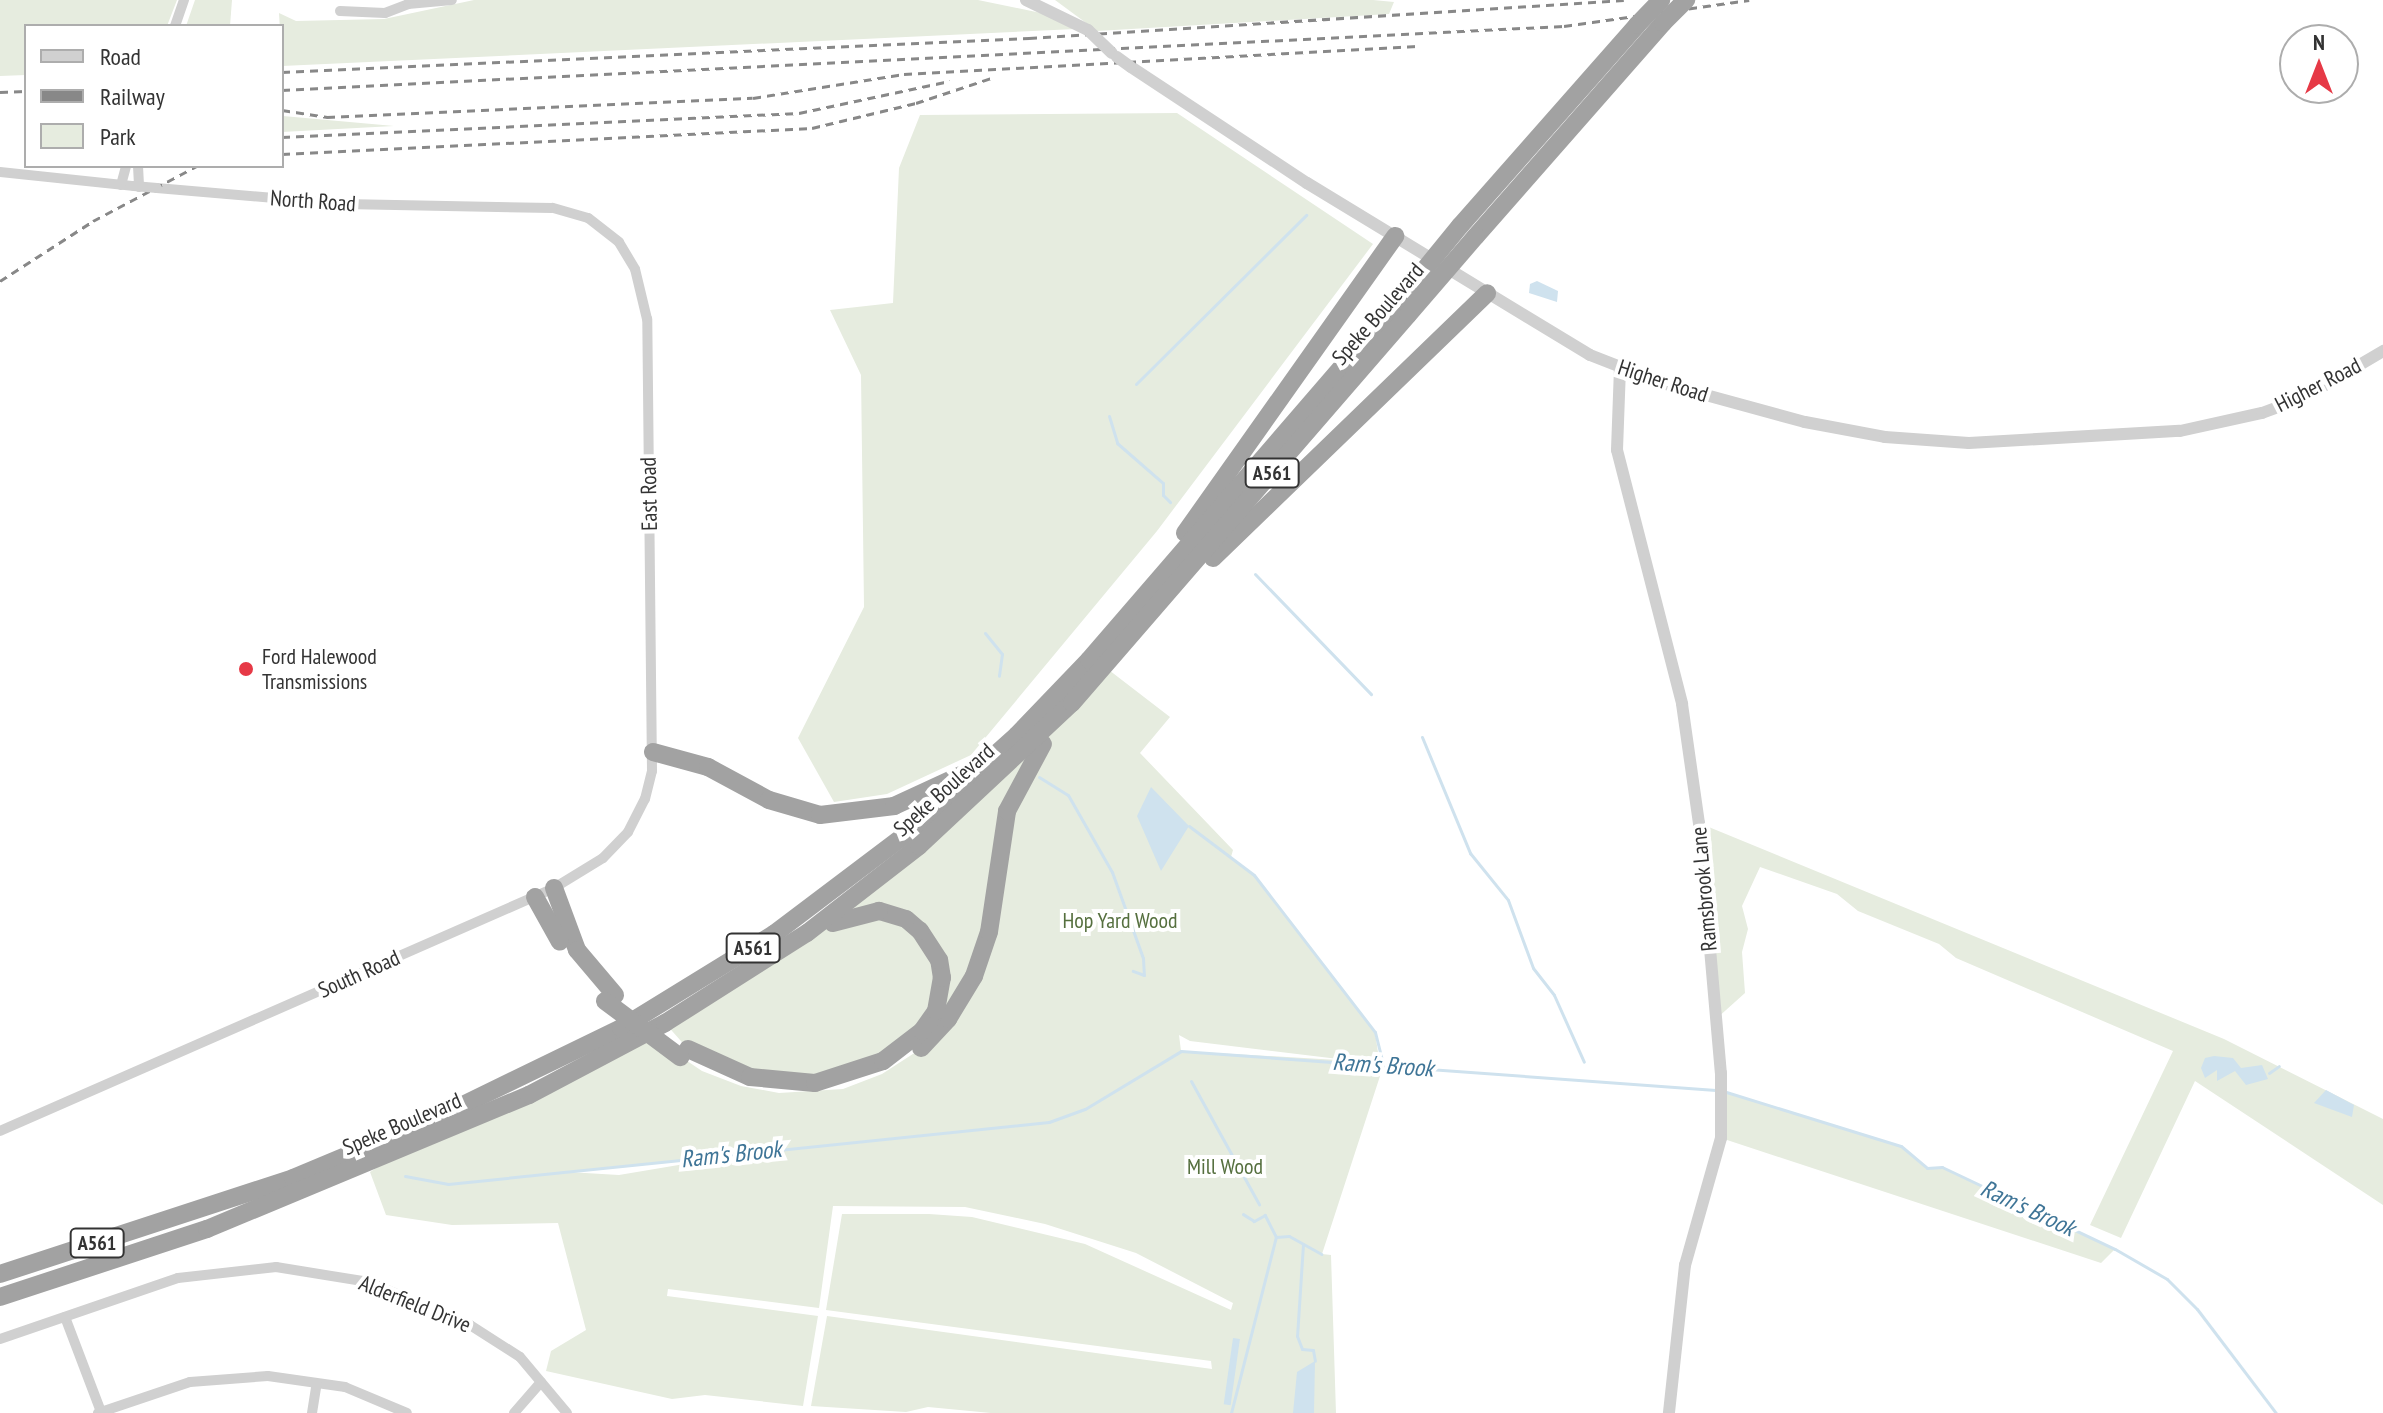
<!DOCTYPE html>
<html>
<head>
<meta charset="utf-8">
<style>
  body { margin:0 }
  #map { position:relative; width:2383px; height:1413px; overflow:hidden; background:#fff; font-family:"PT Sans Narrow",sans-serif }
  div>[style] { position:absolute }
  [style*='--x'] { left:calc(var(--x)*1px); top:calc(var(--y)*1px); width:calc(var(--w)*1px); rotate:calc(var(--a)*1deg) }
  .green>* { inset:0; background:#e6ecdf }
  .water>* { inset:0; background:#cfe2ee; transform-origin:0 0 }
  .stream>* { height:3px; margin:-1.5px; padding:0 1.5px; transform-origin:1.5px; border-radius:1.5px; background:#cfe2ee }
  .minor>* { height:10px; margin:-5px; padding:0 5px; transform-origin:5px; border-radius:5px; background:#d0d0d0 }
  .tertiary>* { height:12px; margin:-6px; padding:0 6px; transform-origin:6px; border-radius:6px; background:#d0d0d0 }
  .trunk>* { height:18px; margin:-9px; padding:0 9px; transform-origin:9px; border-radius:9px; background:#a2a2a2 }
  .rail>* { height:3px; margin-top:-1.5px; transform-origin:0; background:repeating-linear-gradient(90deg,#888 0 8px,transparent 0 14px) }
  .minor-bridge>* { height:10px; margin:-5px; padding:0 5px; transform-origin:5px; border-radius:5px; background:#d0d0d0 }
  .tertiary-bridge>* { height:12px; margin:-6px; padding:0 6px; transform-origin:6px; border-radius:6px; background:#d0d0d0 }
  .trunk-bridge>* { height:18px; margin:-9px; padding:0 9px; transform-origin:9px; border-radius:9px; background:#a2a2a2 }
  .dots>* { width:22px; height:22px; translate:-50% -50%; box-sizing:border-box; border:4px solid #fff; border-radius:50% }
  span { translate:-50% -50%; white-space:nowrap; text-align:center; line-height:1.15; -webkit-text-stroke:8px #fff; paint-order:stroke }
  .shield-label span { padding:2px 6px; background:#fff; border:2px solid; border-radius:6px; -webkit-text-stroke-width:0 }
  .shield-label { font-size:20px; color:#333; font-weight:700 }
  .street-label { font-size:22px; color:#333 }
  .poi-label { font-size:22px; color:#333 }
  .left { translate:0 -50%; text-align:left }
  .park-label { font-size:22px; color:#56703f }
  .water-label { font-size:24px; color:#3f7597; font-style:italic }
  .legend { position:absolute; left:24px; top:24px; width:260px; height:144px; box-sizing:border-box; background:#fff; border:2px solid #adadad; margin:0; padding:10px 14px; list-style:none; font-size:24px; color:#333 }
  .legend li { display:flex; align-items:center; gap:16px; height:40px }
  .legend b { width:40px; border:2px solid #adadad }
  .north { position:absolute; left:2279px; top:24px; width:80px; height:80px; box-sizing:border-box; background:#fff; border:2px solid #adadad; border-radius:50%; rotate:0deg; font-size:22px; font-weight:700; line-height:32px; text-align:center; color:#333 }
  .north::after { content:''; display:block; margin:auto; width:28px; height:36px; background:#e63946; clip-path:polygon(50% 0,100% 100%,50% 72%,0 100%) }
</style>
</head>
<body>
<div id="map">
  <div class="green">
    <div style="clip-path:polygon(0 0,177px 0,167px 26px,26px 26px,26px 75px,0 76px)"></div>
    <div style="clip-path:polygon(195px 0,232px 0,230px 26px,186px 26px)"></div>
    <div style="clip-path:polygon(474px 0,978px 0,1041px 13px,1076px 29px,282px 66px,279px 13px,296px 21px,384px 19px)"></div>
    <div style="clip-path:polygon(1055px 0,1373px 0,1394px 2px,1389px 14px,1097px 31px)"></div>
    <div style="clip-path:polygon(1177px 113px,1373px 244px,1157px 531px,971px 755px,887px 794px,834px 802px,798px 738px,864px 607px,861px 375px,830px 310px,893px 303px,899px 168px,920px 115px)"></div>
    <div style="clip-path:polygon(282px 116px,283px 116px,394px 126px,282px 132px)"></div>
    <div style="clip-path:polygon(evenodd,1105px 667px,1170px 717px,1140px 753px,1233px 850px,1231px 857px,1254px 875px,1375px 1032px,1381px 1073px,1322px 1254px,1331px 1255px,1336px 1413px,991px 1413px,928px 1407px,906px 1412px,811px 1406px,827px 1316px,1212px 1369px,1211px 1361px,826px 1310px,842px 1214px,929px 1214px,972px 1217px,1085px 1244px,1231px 1310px,1233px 1303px,1136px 1253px,1045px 1224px,965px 1207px,833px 1206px,819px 1308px,668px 1289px,667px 1296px,818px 1316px,803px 1406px,705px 1395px,672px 1399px,546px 1371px,551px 1351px,586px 1330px,558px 1223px,452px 1225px,386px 1215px,370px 1172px,399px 1153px,650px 1036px,702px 1071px,741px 1086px,779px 1093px,843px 1089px,882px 1074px,919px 1050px,904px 1046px,790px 1083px,688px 1049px,665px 1023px,807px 933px,1105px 667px,1179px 1035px,1190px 1041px,1355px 1061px,1181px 1051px,1179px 1035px,1105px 667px,756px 1152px,619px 1175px,568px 1172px,756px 1152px)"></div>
    <div style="clip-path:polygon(1699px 823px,2224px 1039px,2383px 1119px,2383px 1205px,2195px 1081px,2121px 1238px,2090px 1225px,2173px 1051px,1956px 958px,1939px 944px,1858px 911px,1837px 894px,1760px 867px,1742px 906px,1748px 929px,1742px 952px,1745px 993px,1716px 1019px)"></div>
    <div style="clip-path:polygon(1721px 1091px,1901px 1146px,1927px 1168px,1942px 1167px,2115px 1249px,2101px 1263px,1721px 1138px)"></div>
  </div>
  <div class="water">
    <div style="clip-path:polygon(1537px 281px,1558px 291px,1557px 302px,1529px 293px,1530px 284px)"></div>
    <div style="clip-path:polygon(1151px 787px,1189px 826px,1161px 871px,1137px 816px)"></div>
    <div style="clip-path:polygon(2214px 1056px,2233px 1058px,2241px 1068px,2262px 1065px,2268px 1079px,2246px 1085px,2235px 1071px,2217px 1081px,2217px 1070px,2205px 1078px,2201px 1068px,2205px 1058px)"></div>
    <div style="clip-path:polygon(2326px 1090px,2354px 1105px,2352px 1117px,2314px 1103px)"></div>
    <div style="left:1233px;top:1338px;width:7px;height:67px;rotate:8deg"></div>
    <div style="clip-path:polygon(1315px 1361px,1314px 1413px,1293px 1413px,1297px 1372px)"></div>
  </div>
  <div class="stream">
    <div style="--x:1136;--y:384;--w:240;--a:-44.8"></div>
    <div style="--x:1109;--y:416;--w:28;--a:73"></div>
    <div style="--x:1117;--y:443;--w:61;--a:41"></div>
    <div style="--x:1163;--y:483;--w:12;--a:90"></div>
    <div style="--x:1163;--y:495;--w:10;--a:45"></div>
    <div style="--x:1255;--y:574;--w:167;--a:46"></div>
    <div style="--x:985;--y:633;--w:27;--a:51"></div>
    <div style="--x:1002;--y:654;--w:22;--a:98"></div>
    <div style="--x:1422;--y:737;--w:126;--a:67.5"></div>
    <div style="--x:1470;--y:853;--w:60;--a:51"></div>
    <div style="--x:1508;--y:900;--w:72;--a:69.8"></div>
    <div style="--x:1533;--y:968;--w:34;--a:52"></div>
    <div style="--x:1554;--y:995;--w:73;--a:65.9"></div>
    <div style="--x:1039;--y:777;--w:34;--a:32"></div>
    <div style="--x:1068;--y:795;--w:89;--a:60.3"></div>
    <div style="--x:1112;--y:872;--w:91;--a:70.2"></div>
    <div style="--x:1143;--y:958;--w:17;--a:87"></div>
    <div style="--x:1144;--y:975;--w:12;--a:-160"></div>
    <div style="--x:1189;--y:826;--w:81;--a:37"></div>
    <div style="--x:1254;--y:875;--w:198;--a:52.4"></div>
    <div style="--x:1375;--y:1032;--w:32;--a:76"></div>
    <div style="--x:2269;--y:1073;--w:12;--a:-35"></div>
    <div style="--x:1191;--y:1081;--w:141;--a:61.1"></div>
    <div style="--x:1723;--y:1091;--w:186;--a:17.2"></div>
    <div style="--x:1901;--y:1146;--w:34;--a:40"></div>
    <div style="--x:1927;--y:1168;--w:15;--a:-4"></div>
    <div style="--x:1942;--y:1167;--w:191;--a:25.4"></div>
    <div style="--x:2115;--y:1249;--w:60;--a:30"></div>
    <div style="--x:2167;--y:1279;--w:42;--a:45"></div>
    <div style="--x:2197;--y:1309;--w:131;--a:52.8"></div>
    <div style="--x:405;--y:1176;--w:44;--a:10.5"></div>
    <div style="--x:448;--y:1184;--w:604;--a:-5.89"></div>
    <div style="--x:1049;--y:1122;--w:38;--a:-20"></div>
    <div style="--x:1085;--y:1109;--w:112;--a:-31.1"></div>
    <div style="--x:1181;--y:1051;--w:536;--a:4.17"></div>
    <div style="--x:1276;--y:1237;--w:13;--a:-4"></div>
    <div style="--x:1289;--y:1236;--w:37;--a:29"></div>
    <div style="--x:1303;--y:1244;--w:92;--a:93.7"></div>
    <div style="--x:1297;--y:1336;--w:14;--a:69"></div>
    <div style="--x:1302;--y:1349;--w:11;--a:5"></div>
    <div style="--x:1313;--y:1350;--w:11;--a:80"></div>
    <div style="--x:1231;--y:1413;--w:182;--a:-75.7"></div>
    <div style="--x:1276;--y:1237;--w:25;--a:-117"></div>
    <div style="--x:1265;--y:1215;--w:13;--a:151"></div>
    <div style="--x:1254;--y:1221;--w:13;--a:-148"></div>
  </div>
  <div class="minor">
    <div style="--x:340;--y:11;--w:45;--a:2.5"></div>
    <div style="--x:385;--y:13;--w:25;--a:-21"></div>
    <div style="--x:408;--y:4;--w:44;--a:-5.2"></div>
    <div style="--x:175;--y:26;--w:28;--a:-71"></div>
    <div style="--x:138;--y:166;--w:21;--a:87"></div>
    <div style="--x:0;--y:172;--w:135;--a:6"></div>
    <div style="--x:121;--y:185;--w:20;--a:-75"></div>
    <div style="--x:0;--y:1131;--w:605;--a:-23.68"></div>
    <div style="--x:554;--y:888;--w:57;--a:-31.5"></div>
    <div style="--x:603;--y:858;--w:36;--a:-46"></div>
    <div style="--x:628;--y:832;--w:37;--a:-63"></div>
    <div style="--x:645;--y:799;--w:29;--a:-76"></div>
    <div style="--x:652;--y:771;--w:452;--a:-90.6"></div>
    <div style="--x:647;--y:319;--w:51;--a:-103.5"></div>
    <div style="--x:635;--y:269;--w:31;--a:-121"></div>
    <div style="--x:619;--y:242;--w:39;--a:-142"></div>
    <div style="--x:588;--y:218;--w:37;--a:-164"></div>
    <div style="--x:552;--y:208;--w:208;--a:-178.9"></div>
    <div style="--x:344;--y:204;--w:188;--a:-175.1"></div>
    <div style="--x:65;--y:1317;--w:102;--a:69.2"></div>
    <div style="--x:0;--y:1339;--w:188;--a:-18.9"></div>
    <div style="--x:178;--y:1278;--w:99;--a:-6.4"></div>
    <div style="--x:276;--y:1267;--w:94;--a:9.2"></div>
    <div style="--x:369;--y:1282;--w:110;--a:23.1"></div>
    <div style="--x:470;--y:1325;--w:59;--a:32.6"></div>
    <div style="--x:520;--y:1357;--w:73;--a:50"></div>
    <div style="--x:98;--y:1413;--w:97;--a:-18.6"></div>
    <div style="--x:190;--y:1382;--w:78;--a:-4.4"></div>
    <div style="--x:268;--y:1376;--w:78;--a:8.1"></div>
    <div style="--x:345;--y:1387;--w:67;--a:22.8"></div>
    <div style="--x:312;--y:1413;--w:30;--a:-81"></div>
    <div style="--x:514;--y:1413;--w:41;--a:-48.9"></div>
  </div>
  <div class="tertiary">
    <div style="--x:1026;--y:0;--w:69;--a:25.8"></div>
    <div style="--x:1131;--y:67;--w:211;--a:33.4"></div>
    <div style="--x:1307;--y:183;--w:331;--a:31.3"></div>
    <div style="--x:1590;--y:355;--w:77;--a:21.3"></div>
    <div style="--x:1662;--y:383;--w:148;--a:15.3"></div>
    <div style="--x:1805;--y:422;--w:81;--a:10.6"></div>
    <div style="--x:1885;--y:437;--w:84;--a:4.1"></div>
    <div style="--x:1969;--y:443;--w:211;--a:-3.3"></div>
    <div style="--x:2180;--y:431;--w:84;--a:-12.4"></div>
    <div style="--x:2262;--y:413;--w:46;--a:-20.4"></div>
    <div style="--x:2305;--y:397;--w:91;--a:-30.5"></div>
    <div style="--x:1620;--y:368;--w:82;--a:92.1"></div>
    <div style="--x:1617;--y:450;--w:262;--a:75.6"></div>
    <div style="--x:1682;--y:704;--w:120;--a:81.9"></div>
    <div style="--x:1699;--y:823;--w:251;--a:85"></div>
    <div style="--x:1721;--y:1073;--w:65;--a:90"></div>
    <div style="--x:1721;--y:1138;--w:132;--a:105.8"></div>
    <div style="--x:1685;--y:1265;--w:149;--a:96.2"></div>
  </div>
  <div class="trunk">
    <div style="--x:1460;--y:226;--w:268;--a:-48.6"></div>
    <div style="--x:1476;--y:236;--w:283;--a:-48.7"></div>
    <div style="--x:1185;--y:533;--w:364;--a:-54.7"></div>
    <div style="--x:1213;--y:558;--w:381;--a:-44"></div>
    <div style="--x:653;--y:752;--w:57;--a:15.3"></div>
    <div style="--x:708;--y:767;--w:69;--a:28.4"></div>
    <div style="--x:769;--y:800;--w:53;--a:16.4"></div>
    <div style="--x:820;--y:815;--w:75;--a:-6.9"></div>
    <div style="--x:894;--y:806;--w:74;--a:-24.8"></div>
    <div style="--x:554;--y:888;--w:66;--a:69.6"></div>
    <div style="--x:577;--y:950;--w:59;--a:49.8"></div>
    <div style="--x:535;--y:897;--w:51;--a:60.9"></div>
    <div style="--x:921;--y:1048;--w:40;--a:-47"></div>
    <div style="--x:948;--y:1019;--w:50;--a:-58.8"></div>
    <div style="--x:974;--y:976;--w:46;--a:-71.2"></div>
    <div style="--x:989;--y:932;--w:122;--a:-81.5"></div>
    <div style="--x:1007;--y:811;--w:76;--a:-61.8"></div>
    <div style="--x:688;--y:1049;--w:68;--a:24.3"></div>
    <div style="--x:750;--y:1077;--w:65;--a:5.3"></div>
    <div style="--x:815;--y:1083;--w:71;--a:-17.9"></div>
    <div style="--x:883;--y:1061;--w:49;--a:-37.6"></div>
    <div style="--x:922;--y:1031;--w:24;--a:-55"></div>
    <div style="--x:936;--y:1011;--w:34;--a:-80"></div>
    <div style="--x:942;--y:978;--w:18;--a:-99"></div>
    <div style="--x:939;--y:960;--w:35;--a:-123"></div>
    <div style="--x:920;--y:931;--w:18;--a:-139"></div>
    <div style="--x:906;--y:919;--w:28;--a:-163"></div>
    <div style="--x:879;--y:911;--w:48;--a:165.4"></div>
    <div style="--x:0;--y:1274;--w:308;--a:-18.1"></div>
    <div style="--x:293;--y:1178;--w:153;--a:-22.7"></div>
    <div style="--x:434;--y:1119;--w:208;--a:-25.9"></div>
    <div style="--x:621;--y:1028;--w:180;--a:-31.6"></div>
    <div style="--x:774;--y:934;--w:169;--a:-37.1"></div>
    <div style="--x:909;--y:832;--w:145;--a:-41.9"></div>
    <div style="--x:1017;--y:735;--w:104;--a:-46.2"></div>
    <div style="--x:1089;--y:660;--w:479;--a:-49.2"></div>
    <div style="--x:0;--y:1297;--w:218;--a:-18.2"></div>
    <div style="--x:207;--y:1229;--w:349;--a:-22.6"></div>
    <div style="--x:529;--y:1095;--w:154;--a:-27.9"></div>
    <div style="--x:665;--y:1023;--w:168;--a:-32.4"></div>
    <div style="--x:807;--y:933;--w:142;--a:-37.8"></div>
    <div style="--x:919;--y:846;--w:209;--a:-43.1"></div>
    <div style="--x:1072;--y:703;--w:513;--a:-49.11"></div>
  </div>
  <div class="rail">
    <div style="--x:282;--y:72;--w:748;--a:-2.61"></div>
    <div style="--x:1029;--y:38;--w:596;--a:-3.65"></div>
    <div style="--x:282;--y:90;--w:1284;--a:-2.86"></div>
    <div style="--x:1564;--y:26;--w:187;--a:-8"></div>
    <div style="--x:0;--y:92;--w:26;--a:-2"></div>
    <div style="--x:282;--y:110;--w:46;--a:8.8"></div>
    <div style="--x:327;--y:117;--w:426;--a:-2.6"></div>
    <div style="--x:753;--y:98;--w:153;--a:-9"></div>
    <div style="--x:904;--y:74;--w:514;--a:-3.12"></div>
    <div style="--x:282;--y:137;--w:518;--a:-2.66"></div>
    <div style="--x:799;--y:113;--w:154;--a:-12"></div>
    <div style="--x:282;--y:154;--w:531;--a:-2.81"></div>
    <div style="--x:812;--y:128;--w:107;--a:-13.5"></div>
    <div style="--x:916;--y:103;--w:79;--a:-18.4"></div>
    <div style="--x:0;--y:281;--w:111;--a:-32.8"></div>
    <div style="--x:93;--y:221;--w:118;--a:-27.9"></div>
  </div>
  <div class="minor-bridge">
    <div style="--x:134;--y:186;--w:23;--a:5"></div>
  </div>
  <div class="tertiary-bridge">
    <div style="--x:1088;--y:30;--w:33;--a:44"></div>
    <div style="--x:1117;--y:57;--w:17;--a:36"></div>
  </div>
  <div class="trunk-bridge">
    <div style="--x:1663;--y:23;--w:33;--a:-45"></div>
    <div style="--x:1637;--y:25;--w:35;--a:-46"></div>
    <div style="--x:1402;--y:297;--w:92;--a:-50.8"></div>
    <div style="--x:1408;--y:315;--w:104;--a:-49.3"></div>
    <div style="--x:605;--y:1001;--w:94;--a:36.7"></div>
  </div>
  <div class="dots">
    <div style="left:246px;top:669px;background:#e63946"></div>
  </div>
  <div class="shield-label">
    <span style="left:1272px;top:473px">A561</span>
    <span style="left:753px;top:948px">A561</span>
    <span style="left:97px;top:1243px">A561</span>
  </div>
  <div class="street-label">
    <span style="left:313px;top:201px;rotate:4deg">North Road</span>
    <span style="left:1378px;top:314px;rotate:-49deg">Speke Boulevard</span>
    <span style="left:1663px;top:381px;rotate:18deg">Higher Road</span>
    <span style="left:2318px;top:385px;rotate:-27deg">Higher Road</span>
    <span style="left:649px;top:494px;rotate:-91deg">East Road</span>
    <span style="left:944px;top:790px;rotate:-42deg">Speke Boulevard</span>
    <span style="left:1704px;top:889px;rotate:-95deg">Ramsbrook Lane</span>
    <span style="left:359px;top:974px;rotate:-24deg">South Road</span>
    <span style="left:402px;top:1124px;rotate:-23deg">Speke Boulevard</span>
    <span style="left:415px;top:1304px;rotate:22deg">Alderfield Drive</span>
  </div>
  <div class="poi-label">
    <span class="left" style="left:262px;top:669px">Ford Halewood<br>Transmissions</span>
  </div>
  <div class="park-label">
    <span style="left:1120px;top:921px">Hop Yard Wood</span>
    <span style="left:1225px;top:1167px">Mill Wood</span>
  </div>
  <div class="water-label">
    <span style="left:1383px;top:1065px;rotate:4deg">Ram's Brook</span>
    <span style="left:731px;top:1154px;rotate:-6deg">Ram's Brook</span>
    <span style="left:2028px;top:1208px;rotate:25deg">Ram's Brook</span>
  </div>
  <ul class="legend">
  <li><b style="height:10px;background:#d0d0d0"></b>Road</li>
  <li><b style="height:10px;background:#888"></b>Railway</li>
  <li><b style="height:22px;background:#e6ecdf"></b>Park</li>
  </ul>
  <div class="north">N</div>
</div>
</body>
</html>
